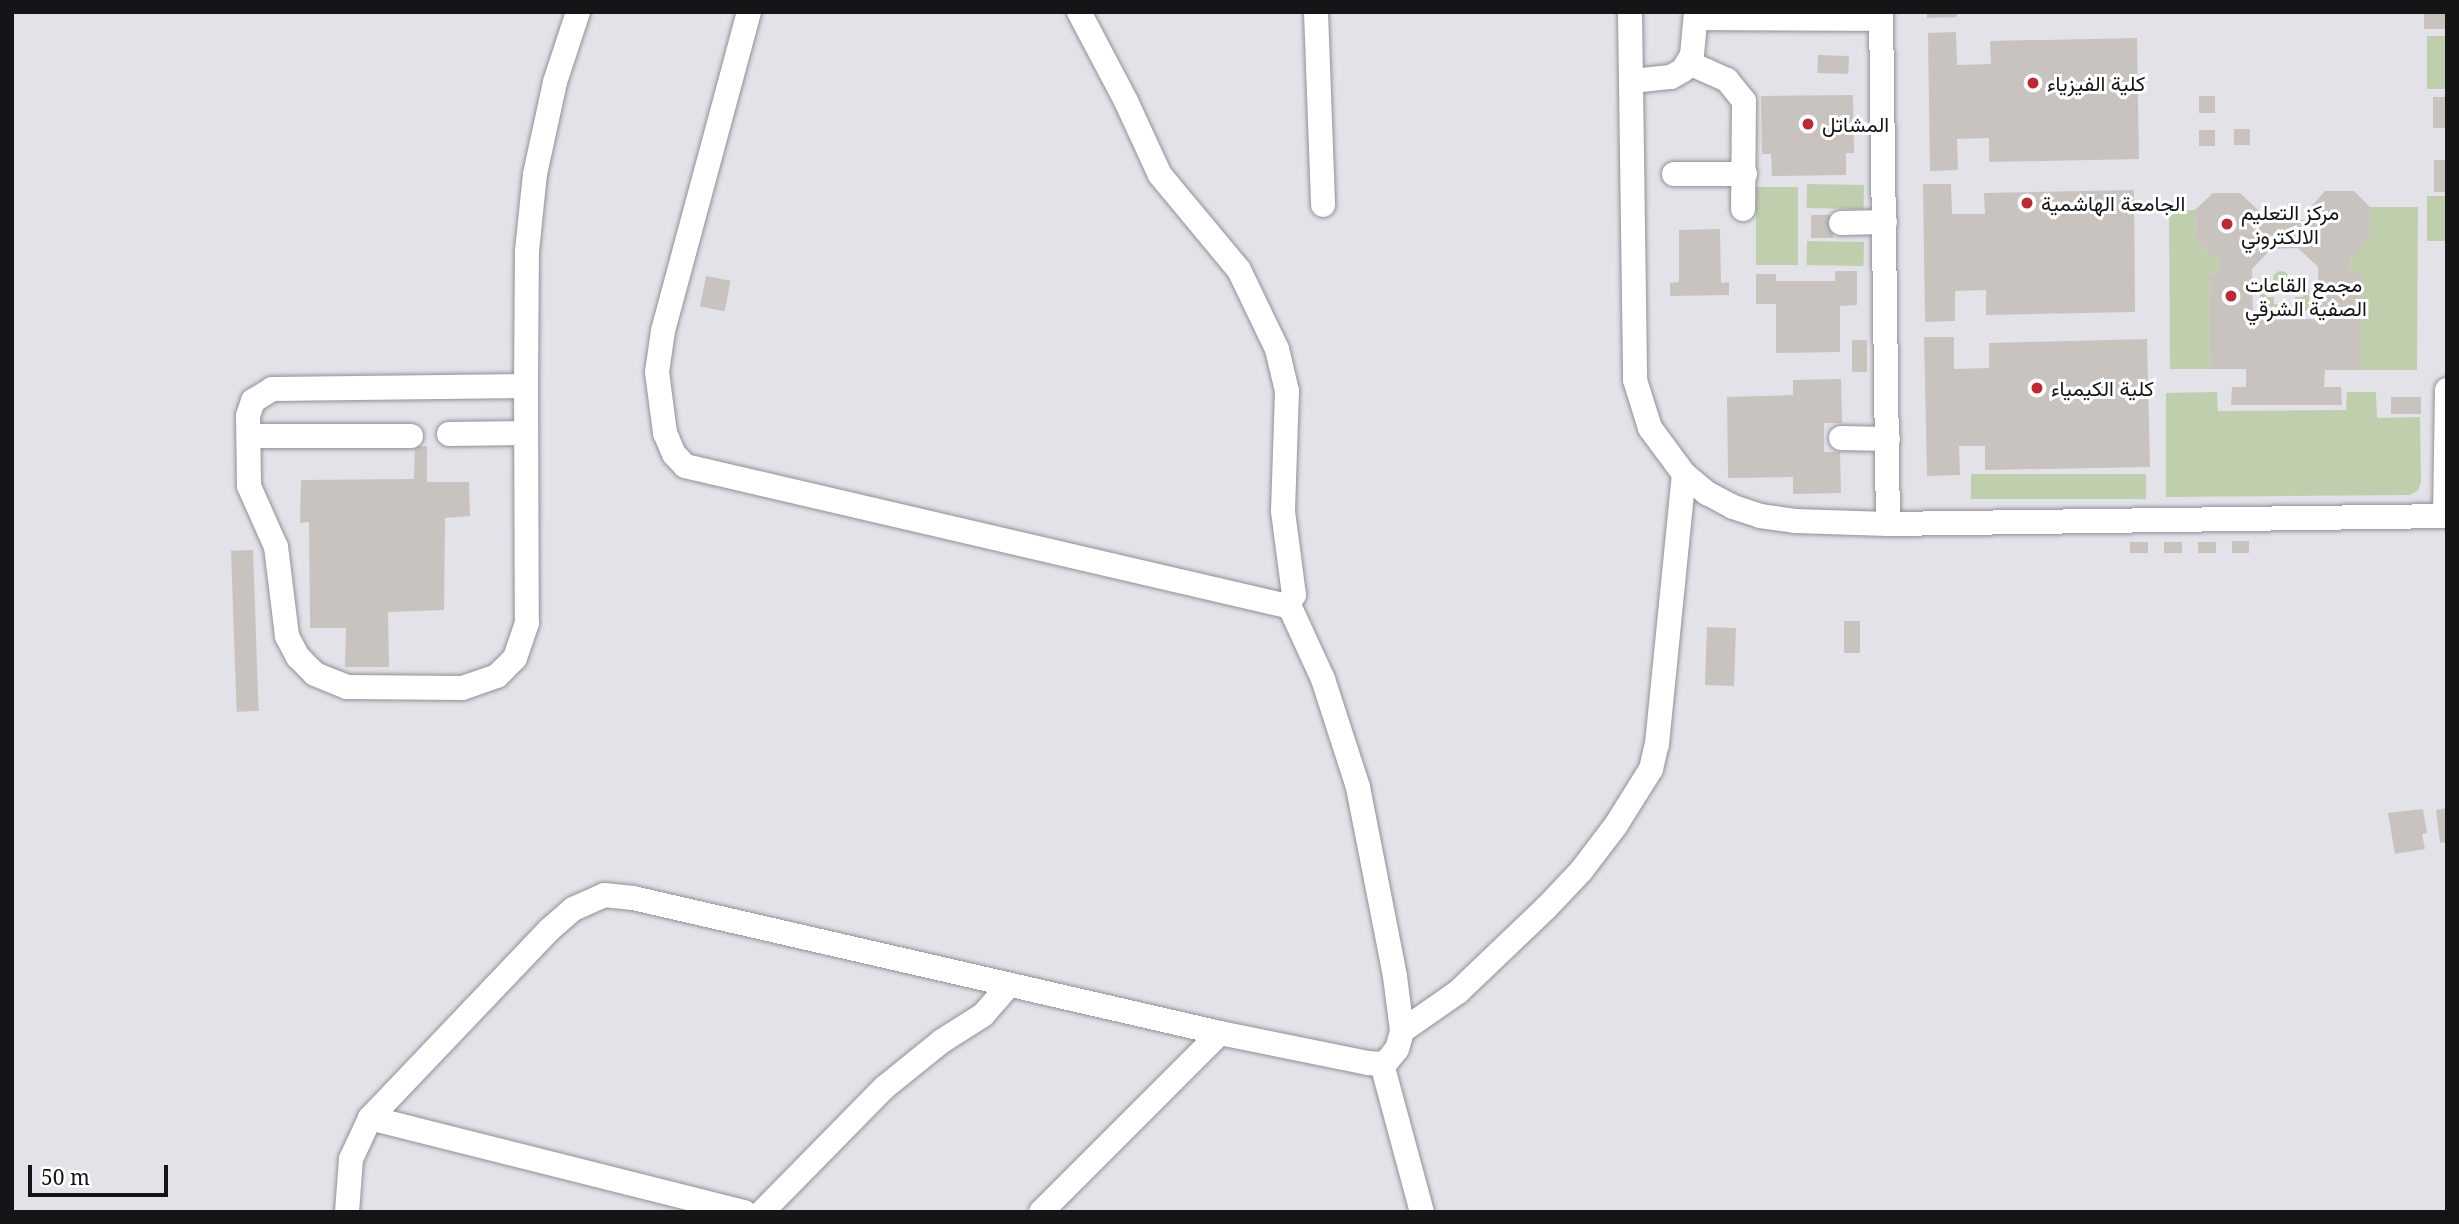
<!DOCTYPE html>
<meta charset="utf-8">
<style>
body{margin:0}
#map{position:relative;width:2459px;height:1224px;overflow:hidden;background:#e3e2e9;font-family:"Noto Serif",Vazirmatn,serif}
div>[style]{position:absolute}
.green>*{inset:0;background:#bfcfae;transform-origin:0 0}
.round{border-radius:50%}
.building>*{inset:0;background:#c8c3bf;transform-origin:0 0}
.roads{filter:drop-shadow(0 0 2px #919096) drop-shadow(0 0 2px #919096)}
.minor>*{height:24px;margin:-12px;padding:0 12px;transform-origin:12px;border-radius:12px;background:#fff}
.dots>*{width:19px;height:19px;translate:-50% -50%;box-sizing:border-box;border:4px solid #fff;border-radius:50%}
span{translate:-50% -50%;white-space:nowrap;text-align:center;line-height:1.15;-webkit-text-stroke:6px #fff;paint-order:stroke}
.poi-label{font-size:21px;color:#151517}
.left{translate:0 -50%;text-align:left}
.frame{position:absolute;inset:0;border:14px solid #151517;pointer-events:none}
.scale{position:absolute;left:28px;top:1165px;width:140px;height:32px;box-sizing:border-box;border:4px solid #151517;border-top:0;padding-left:9px;font-size:21px;line-height:24px;white-space:nowrap;color:#151517;-webkit-text-stroke:5px #fff;paint-order:stroke}
</style>
<div id="map">
<div class="green">
<div style="left:2427px;top:36px;width:20px;height:53px"></div>
<div style="left:1807px;top:184px;width:57px;height:24px;rotate:1deg"></div>
<div style="left:1756px;top:187px;width:42px;height:78px"></div>
<div style="left:2427px;top:196px;width:20px;height:45px"></div>
<div style="clip-path:polygon(2370px 207px,2418px 207px,2417px 370px,2361px 370px,2361px 272px,2351px 272px,2350px 256px,2355px 256px)"></div>
<div style="clip-path:polygon(2195px 210px,2196px 240px,2214px 257px,2220px 257px,2220px 273px,2209px 274px,2210px 369px,2170px 369px,2169px 211px)"></div>
<div style="left:1807px;top:241px;width:57px;height:24px;rotate:1deg"></div>
<div class="round" style="left:2273px;top:271px;width:16px;height:16px"></div>
<div style="clip-path:polygon(2260px 289px,2266px 289px,2267px 297px,2274px 297px,2274px 304px,2281px 305px,2281px 310px,2260px 310px)"></div>
<div style="clip-path:polygon(2309px 289px,2309px 311px,2288px 311px,2288px 305px,2295px 305px,2295px 297px,2303px 297px,2303px 290px)"></div>
<div style="clip-path:polygon(2217px 392px,2218px 411px,2346px 410px,2347px 392px,2376px 392px,2377px 418px,2420px 417px,2421px 482px,2418px 490px,2410px 495px,2166px 497px,2166px 393px)"></div>
<div style="left:1971px;top:474px;width:175px;height:25px"></div>
</div>
<div class="building">
<div style="clip-path:polygon(1927px 12px,1957px 12px,1957px 17px,1927px 18px)"></div>
<div style="left:2424px;top:12px;width:23px;height:17px"></div>
<div style="clip-path:polygon(1956px 32px,1957px 65px,1991px 64px,1990px 41px,2137px 38px,2139px 159px,1989px 162px,1989px 138px,1957px 139px,1958px 170px,1930px 171px,1928px 33px)"></div>
<div style="left:1818px;top:55px;width:31px;height:18px;rotate:2deg"></div>
<div style="clip-path:polygon(1853px 95px,1854px 153px,1846px 153px,1846px 175px,1772px 176px,1771px 154px,1762px 154px,1761px 96px)"></div>
<div style="left:2199px;top:96px;width:16px;height:17px"></div>
<div style="left:2433px;top:97px;width:14px;height:31px"></div>
<div style="left:2234px;top:129px;width:16px;height:16px"></div>
<div style="left:2199px;top:130px;width:16px;height:16px"></div>
<div style="left:2434px;top:160px;width:13px;height:32px"></div>
<div style="clip-path:polygon(1923px 184px,1951px 184px,1952px 214px,1985px 214px,1984px 193px,2134px 190px,2135px 312px,1986px 315px,1986px 290px,1955px 291px,1955px 321px,1925px 322px)"></div>
<div style="clip-path:polygon(evenodd,2325px 191px,2354px 191px,2370px 207px,2370px 236px,2355px 256px,2350px 256px,2351px 272px,2361px 272px,2361px 370px,2325px 370px,2324px 387px,2341px 387px,2342px 405px,2231px 405px,2232px 387px,2246px 387px,2246px 369px,2210px 369px,2209px 274px,2220px 273px,2220px 257px,2214px 257px,2196px 240px,2195px 210px,2213px 193px,2240px 193px,2259px 211px,2259px 221px,2307px 220px,2310px 208px,2325px 191px,2298px 248px,2318px 267px,2318px 319px,2253px 320px,2252px 269px,2271px 249px,2298px 248px)"></div>
<div style="left:1811px;top:215px;width:22px;height:23px"></div>
<div style="clip-path:polygon(1720px 229px,1721px 283px,1729px 282px,1729px 295px,1670px 296px,1670px 283px,1679px 282px,1679px 230px)"></div>
<div style="clip-path:polygon(1835px 271px,1857px 271px,1857px 305px,1840px 306px,1840px 352px,1776px 353px,1776px 304px,1756px 304px,1756px 274px,1776px 274px,1776px 281px,1835px 281px)"></div>
<div style="left:706px;top:276px;width:25px;height:31px;rotate:11deg"></div>
<div style="clip-path:polygon(1924px 337px,1954px 337px,1954px 369px,1989px 368px,1989px 343px,2147px 339px,2150px 467px,1985px 470px,1985px 446px,1959px 446px,1960px 475px,1927px 476px)"></div>
<div style="left:1852px;top:340px;width:15px;height:32px"></div>
<div style="clip-path:polygon(1841px 379px,1842px 423px,1824px 423px,1824px 452px,1840px 452px,1841px 493px,1793px 494px,1793px 477px,1728px 478px,1727px 397px,1793px 395px,1793px 380px)"></div>
<div style="left:2391px;top:397px;width:30px;height:17px"></div>
<div style="clip-path:polygon(415px 446px,427px 446px,427px 482px,469px 482px,470px 516px,445px 518px,444px 610px,388px 612px,389px 667px,345px 667px,346px 628px,310px 628px,309px 522px,300px 523px,301px 480px,414px 479px)"></div>
<div style="left:2249px;top:541px;width:12px;height:17px;rotate:90deg"></div>
<div style="left:2130px;top:542px;width:18px;height:11px"></div>
<div style="left:2164px;top:542px;width:18px;height:11px"></div>
<div style="left:2198px;top:542px;width:18px;height:11px"></div>
<div style="left:253px;top:550px;width:161px;height:22px;rotate:88deg"></div>
<div style="left:1860px;top:621px;width:32px;height:16px;rotate:90deg"></div>
<div style="left:1707px;top:627px;width:29px;height:58px;rotate:2deg"></div>
<div style="clip-path:polygon(2447px 808px,2447px 842px,2440px 843px,2436px 810px)"></div>
<div style="clip-path:polygon(2423px 809px,2427px 833px,2422px 834px,2425px 849px,2395px 854px,2388px 813px)"></div>
</div>
<div class="roads">
<div class="minor">
<div style="left:749px;top:12px;width:330px;rotate:105.1deg"></div>
<div style="left:663px;top:331px;width:41px;rotate:98.3deg"></div>
<div style="left:657px;top:372px;width:62px;rotate:82.5deg"></div>
<div style="left:665px;top:433px;width:23px;rotate:67deg"></div>
<div style="left:674px;top:454px;width:16px;rotate:47deg"></div>
<div style="left:685px;top:466px;width:618px;rotate:13.09deg"></div>
<div style="left:1287px;top:606px;width:13px;rotate:-58deg"></div>
<div style="left:1294px;top:595px;width:85px;rotate:-97.5deg"></div>
<div style="left:1283px;top:511px;width:120px;rotate:-88.1deg"></div>
<div style="left:1287px;top:391px;width:43px;rotate:-103.4deg"></div>
<div style="left:1277px;top:349px;width:88px;rotate:-115.7deg"></div>
<div style="left:1239px;top:270px;width:124px;rotate:-129.7deg"></div>
<div style="left:1160px;top:175px;width:81px;rotate:-114.7deg"></div>
<div style="left:1126px;top:101px;width:101px;rotate:-117.8deg"></div>
<div style="left:1316px;top:12px;width:193px;rotate:87.9deg"></div>
<div style="left:1630px;top:12px;width:368px;rotate:89.2deg"></div>
<div style="left:1635px;top:380px;width:50px;rotate:72.6deg"></div>
<div style="left:1650px;top:428px;width:57px;rotate:53.5deg"></div>
<div style="left:1684px;top:474px;width:30px;rotate:40deg"></div>
<div style="left:1707px;top:493px;width:30px;rotate:28deg"></div>
<div style="left:1733px;top:507px;width:28px;rotate:18deg"></div>
<div style="left:1760px;top:516px;width:35px;rotate:8deg"></div>
<div style="left:1795px;top:521px;width:93px;rotate:1.8deg"></div>
<div style="left:1888px;top:524px;width:559px;rotate:-0.82deg"></div>
<div style="left:1881px;top:12px;width:512px;rotate:89.22deg"></div>
<div style="left:1696px;top:18px;width:185px;rotate:0.3deg"></div>
<div style="left:1689px;top:63px;width:42px;rotate:24.1deg"></div>
<div style="left:1727px;top:80px;width:27px;rotate:51deg"></div>
<div style="left:1744px;top:101px;width:108px;rotate:90.5deg"></div>
<div style="left:1632px;top:81px;width:39px;rotate:-6deg"></div>
<div style="left:1671px;top:77px;width:14px;rotate:-30deg"></div>
<div style="left:1683px;top:70px;width:17px;rotate:-59deg"></div>
<div style="left:1692px;top:55px;width:43px;rotate:-84.7deg"></div>
<div style="left:1674px;top:174px;width:71px"></div>
<div style="left:1841px;top:223px;width:44px;rotate:-1.3deg"></div>
<div style="left:526px;top:386px;width:237px;rotate:89.8deg"></div>
<div style="left:527px;top:623px;width:37px;rotate:109deg"></div>
<div style="left:515px;top:658px;width:25px;rotate:135deg"></div>
<div style="left:497px;top:676px;width:37px;rotate:161deg"></div>
<div style="left:462px;top:688px;width:115px;rotate:-179.5deg"></div>
<div style="left:347px;top:687px;width:35px;rotate:-158deg"></div>
<div style="left:315px;top:674px;width:24px;rotate:-135deg"></div>
<div style="left:298px;top:657px;width:24px;rotate:-118deg"></div>
<div style="left:287px;top:636px;width:90px;rotate:-97deg"></div>
<div style="left:276px;top:547px;width:67px;rotate:-113.9deg"></div>
<div style="left:249px;top:486px;width:70px;rotate:-90.8deg"></div>
<div style="left:248px;top:416px;width:16px;rotate:-72deg"></div>
<div style="left:253px;top:401px;width:22px;rotate:-32deg"></div>
<div style="left:272px;top:389px;width:254px;rotate:-0.7deg"></div>
<div style="left:526px;top:386px;width:135px;rotate:-89.6deg"></div>
<div style="left:527px;top:251px;width:77px;rotate:-84.1deg"></div>
<div style="left:535px;top:174px;width:94px;rotate:-77.7deg"></div>
<div style="left:555px;top:82px;width:74px;rotate:-71.8deg"></div>
<div style="left:449px;top:434px;width:77px;rotate:-0.7deg"></div>
<div style="left:249px;top:436px;width:162px"></div>
<div style="left:1841px;top:438px;width:47px;rotate:1.2deg"></div>
<div style="left:2445px;top:516px;width:126px;rotate:-89.1deg"></div>
<div style="left:1402px;top:1031px;width:68px;rotate:-34.9deg"></div>
<div style="left:1458px;top:992px;width:122px;rotate:-43.7deg"></div>
<div style="left:1546px;top:908px;width:51px;rotate:-46.6deg"></div>
<div style="left:1581px;top:871px;width:58px;rotate:-52.7deg"></div>
<div style="left:1616px;top:825px;width:66px;rotate:-58deg"></div>
<div style="left:1651px;top:769px;width:26px;rotate:-77deg"></div>
<div style="left:1657px;top:744px;width:271px;rotate:-84.3deg"></div>
<div style="left:1382px;top:1064px;width:153px;rotate:74.9deg"></div>
<div style="left:370px;top:1118px;width:386px;rotate:14.1deg"></div>
<div style="left:347px;top:1212px;width:53px;rotate:-85.7deg"></div>
<div style="left:351px;top:1159px;width:45px;rotate:-65.1deg"></div>
<div style="left:370px;top:1118px;width:260px;rotate:-46.4deg"></div>
<div style="left:549px;top:930px;width:32px;rotate:-41deg"></div>
<div style="left:573px;top:909px;width:34px;rotate:-24deg"></div>
<div style="left:604px;top:895px;width:29px;rotate:6deg"></div>
<div style="left:633px;top:898px;width:602px;rotate:12.95deg"></div>
<div style="left:1220px;top:1033px;width:151px;rotate:11.5deg"></div>
<div style="left:1368px;top:1063px;width:14px;rotate:4deg"></div>
<div style="left:1382px;top:1064px;width:7px;rotate:-34deg"></div>
<div style="left:1388px;top:1060px;width:14px;rotate:-51deg"></div>
<div style="left:1397px;top:1049px;width:19px;rotate:-74deg"></div>
<div style="left:1402px;top:1031px;width:55px;rotate:-97.3deg"></div>
<div style="left:1395px;top:976px;width:193px;rotate:-101.1deg"></div>
<div style="left:1358px;top:787px;width:114px;rotate:-108deg"></div>
<div style="left:1323px;top:679px;width:81px;rotate:-114.7deg"></div>
<div style="left:762px;top:1212px;width:175px;rotate:-45.5deg"></div>
<div style="left:885px;top:1087px;width:73px;rotate:-38.9deg"></div>
<div style="left:942px;top:1041px;width:49px;rotate:-32.4deg"></div>
<div style="left:983px;top:1015px;width:40px;rotate:-49deg"></div>
<div style="left:1041px;top:1212px;width:253px;rotate:-45deg"></div>
</div>
</div>
<div class="dots">
<div style="left:2033px;top:83px;background:#bb2a35"></div>
<div style="left:1808px;top:124px;background:#bb2a35"></div>
<div style="left:2027px;top:203px;background:#bb2a35"></div>
<div style="left:2227px;top:224px;background:#bb2a35"></div>
<div style="left:2231px;top:296px;background:#bb2a35"></div>
<div style="left:2037px;top:388px;background:#bb2a35"></div>
</div>
<div class="poi-label">
<span class="left" style="left:2047px;top:83px">كلية الفيزياء</span>
<span class="left" style="left:1822px;top:124px">المشاتل</span>
<span class="left" style="left:2041px;top:203px">الجامعة الهاشمية</span>
<span class="left" style="left:2241px;top:224px">مركز التعليم<br>الالكتروني</span>
<span class="left" style="left:2245px;top:296px">مجمع القاعات<br>الصفية الشرقي</span>
<span class="left" style="left:2051px;top:388px">كلية الكيمياء</span>
</div>
<div class="frame"></div>
<div class="scale">50 m</div>
</div>
